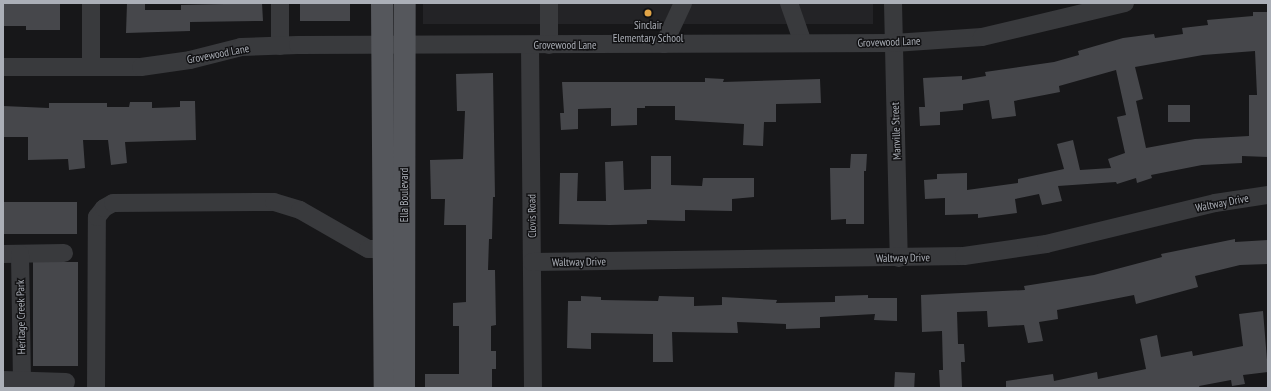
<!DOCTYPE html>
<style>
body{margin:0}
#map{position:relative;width:1271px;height:391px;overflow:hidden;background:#171719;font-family:"PT Sans Narrow",sans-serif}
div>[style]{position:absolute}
.built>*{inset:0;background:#232326;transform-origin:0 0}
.building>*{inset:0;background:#46474b;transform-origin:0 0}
.minor>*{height:18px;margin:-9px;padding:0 9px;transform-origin:9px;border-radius:9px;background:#393a3d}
.major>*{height:22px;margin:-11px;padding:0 11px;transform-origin:11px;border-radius:11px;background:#55575c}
.dots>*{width:11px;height:11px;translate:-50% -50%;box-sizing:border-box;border:2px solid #121214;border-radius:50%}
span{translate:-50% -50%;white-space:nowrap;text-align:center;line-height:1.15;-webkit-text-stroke:3px #121214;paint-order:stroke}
.poi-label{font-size:11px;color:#abafb7}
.street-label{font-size:11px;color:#abafb7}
.frame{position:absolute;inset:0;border:4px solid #abafb7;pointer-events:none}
</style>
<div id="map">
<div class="built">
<div style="left:423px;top:3px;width:450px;height:21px"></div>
</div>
<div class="building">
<div style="clip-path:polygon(3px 3px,60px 3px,60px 30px,26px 30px,26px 26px,3px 26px)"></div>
<div style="clip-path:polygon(127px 3px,145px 3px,145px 10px,181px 10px,181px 5px,262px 3px,263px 21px,190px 22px,190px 31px,126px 33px)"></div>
<div style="left:300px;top:3px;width:50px;height:18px"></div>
<div style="clip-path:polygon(evenodd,1253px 12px,1268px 12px,1268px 157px,1242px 156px,1242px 163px,1202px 165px,1151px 175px,1152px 178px,1137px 183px,1136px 178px,1117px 184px,1116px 182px,1058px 186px,1062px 201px,1042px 205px,1039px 194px,1015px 199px,1017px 213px,978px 218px,978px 214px,945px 215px,945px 198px,925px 199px,924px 180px,937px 179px,937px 174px,967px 173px,967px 190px,1018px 183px,1018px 179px,1064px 169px,1057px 144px,1073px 140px,1080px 170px,1111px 168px,1108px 159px,1125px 153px,1117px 117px,1126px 115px,1116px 70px,1059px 86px,1060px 92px,1014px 101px,1016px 116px,992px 119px,989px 100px,963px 104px,963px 110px,940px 112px,940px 125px,920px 126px,919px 107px,925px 107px,923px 78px,962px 76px,962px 80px,986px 76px,985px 72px,1054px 62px,1079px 55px,1078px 51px,1123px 38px,1154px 34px,1155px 38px,1183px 34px,1182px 28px,1208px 25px,1207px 20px,1253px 16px,1253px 12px,1255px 51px,1257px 95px,1249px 95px,1249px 136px,1195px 139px,1146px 148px,1136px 101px,1143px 99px,1135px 67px,1203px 55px,1255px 51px)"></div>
<div style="clip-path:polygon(493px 73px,495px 197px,493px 197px,492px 239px,489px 239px,488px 270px,495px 270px,496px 325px,491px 326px,491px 351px,496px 351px,496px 369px,492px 369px,492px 388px,425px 388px,425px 374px,459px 374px,459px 326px,453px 326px,453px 303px,466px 302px,466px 225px,444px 225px,445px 199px,431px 199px,430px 160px,463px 159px,465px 111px,457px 111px,456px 74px)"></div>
<div style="clip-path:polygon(705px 78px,724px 79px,723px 82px,820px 79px,821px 103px,776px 104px,776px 122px,764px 122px,763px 146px,743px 145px,744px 124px,675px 120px,675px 106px,645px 106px,645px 108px,637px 108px,637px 125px,611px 126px,611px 108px,578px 109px,578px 129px,561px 130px,560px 113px,564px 113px,562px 82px,705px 82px)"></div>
<div style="clip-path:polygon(180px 101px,195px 101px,196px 140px,125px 142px,127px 163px,111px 165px,108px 140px,83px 140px,85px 168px,69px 170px,68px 159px,28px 160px,28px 137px,3px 137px,3px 106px,49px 108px,49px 103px,107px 103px,107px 107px,129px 107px,130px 102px,152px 102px,152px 108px,180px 107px)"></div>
<div style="left:1190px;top:105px;width:17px;height:22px;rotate:90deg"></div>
<div style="clip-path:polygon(851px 154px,867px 154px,866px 171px,864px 171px,864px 224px,846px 224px,846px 219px,831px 220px,830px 168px,850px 168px)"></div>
<div style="clip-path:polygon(651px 156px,671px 156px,671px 185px,702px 186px,703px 178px,754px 178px,754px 197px,732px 199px,732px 211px,685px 210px,685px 221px,647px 220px,647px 224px,610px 225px,559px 224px,560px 173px,578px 173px,577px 201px,606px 201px,605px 162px,623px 161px,624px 190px,651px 189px)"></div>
<div style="left:77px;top:202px;width:32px;height:74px;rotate:90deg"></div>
<div style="clip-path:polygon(1235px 239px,1235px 242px,1268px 240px,1268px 264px,1240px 265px,1195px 276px,1198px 287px,1136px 304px,1134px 295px,1057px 310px,1058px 319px,1039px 322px,1043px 341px,1028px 343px,1024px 325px,988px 327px,987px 311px,957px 312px,958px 344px,964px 344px,965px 362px,961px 362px,962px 387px,940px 387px,939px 370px,943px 370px,942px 331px,922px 332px,921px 295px,1025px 290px,1024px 286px,1094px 275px,1162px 257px,1161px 254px)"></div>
<div style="left:78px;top:262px;width:104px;height:45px;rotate:90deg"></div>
<div style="clip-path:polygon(868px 295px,868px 298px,897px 298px,897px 321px,874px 320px,875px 314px,820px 317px,820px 328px,786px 329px,786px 324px,737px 322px,738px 333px,672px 332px,673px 362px,653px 362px,653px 334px,591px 333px,591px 349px,567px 348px,568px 301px,581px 301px,581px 296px,601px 297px,601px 300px,658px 301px,659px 296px,694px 297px,694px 306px,722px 305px,722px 297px,777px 300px,776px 303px,835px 302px,835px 296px)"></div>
<div style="clip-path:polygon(1263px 311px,1268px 372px,1243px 375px,1245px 384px,1232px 386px,1231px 380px,1199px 386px,1200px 388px,1006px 388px,1006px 381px,1053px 374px,1054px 381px,1097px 372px,1098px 379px,1146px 369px,1140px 339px,1157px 335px,1161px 357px,1192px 351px,1193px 356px,1243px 346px,1239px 314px)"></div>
<div style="left:895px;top:372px;width:20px;height:16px;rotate:3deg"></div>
</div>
<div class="minor">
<div style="left:91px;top:3px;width:64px;rotate:90deg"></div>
<div style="left:280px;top:3px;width:43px;rotate:90deg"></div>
<div style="left:549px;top:3px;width:42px;rotate:90deg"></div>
<div style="left:789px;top:3px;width:42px;rotate:70.7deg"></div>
<div style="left:893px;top:3px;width:255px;rotate:88.7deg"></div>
<div style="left:664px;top:44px;width:45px;rotate:-65.1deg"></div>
<div style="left:530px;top:45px;width:343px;rotate:89.5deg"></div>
<div style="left:3px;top:67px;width:138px"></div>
<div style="left:141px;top:67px;width:49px;rotate:-8.1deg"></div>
<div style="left:190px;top:60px;width:53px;rotate:-14.3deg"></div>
<div style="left:241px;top:47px;width:57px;rotate:-2deg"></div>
<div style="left:298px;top:45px;width:596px;rotate:-0.19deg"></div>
<div style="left:894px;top:43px;width:88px;rotate:-3.9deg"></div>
<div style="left:982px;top:37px;width:147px;rotate:-13.4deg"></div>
<div style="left:3px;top:254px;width:61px;rotate:-0.9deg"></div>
<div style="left:20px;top:254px;width:126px;rotate:89.1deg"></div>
<div style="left:532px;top:262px;width:432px;rotate:-0.8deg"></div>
<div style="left:964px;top:256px;width:83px;rotate:-8.3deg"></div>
<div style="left:1046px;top:244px;width:174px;rotate:-13.6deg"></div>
<div style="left:1215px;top:203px;width:54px;rotate:-8.6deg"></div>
<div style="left:3px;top:380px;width:63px;rotate:1.8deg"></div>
<div style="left:96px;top:388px;width:171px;rotate:-89.7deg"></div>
<div style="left:97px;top:217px;width:11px;rotate:-52deg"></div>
<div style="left:104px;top:208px;width:10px;rotate:-29deg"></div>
<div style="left:113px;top:203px;width:161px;rotate:-0.4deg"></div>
<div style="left:274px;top:202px;width:27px;rotate:17deg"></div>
<div style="left:300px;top:210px;width:78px;rotate:29.8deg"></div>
<div style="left:368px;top:249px;width:16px"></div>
</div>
<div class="major">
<div style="left:382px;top:3px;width:385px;rotate:89.6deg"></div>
<div style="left:404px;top:388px;width:385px;rotate:-89.9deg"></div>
</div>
<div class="dots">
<div style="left:648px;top:13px;background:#e1a447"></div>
</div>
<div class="poi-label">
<span style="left:648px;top:32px">Sinclair<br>Elementary School</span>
</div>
<div class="street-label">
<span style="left:889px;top:42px;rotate:-2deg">Grovewood Lane</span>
<span style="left:565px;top:45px">Grovewood Lane</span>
<span style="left:218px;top:54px;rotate:-11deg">Grovewood Lane</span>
<span style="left:896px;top:131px;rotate:-92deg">Manville Street</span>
<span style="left:404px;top:195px;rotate:-90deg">Ella Boulevard</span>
<span style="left:1222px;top:203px;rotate:-11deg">Waltway Drive</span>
<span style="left:532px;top:216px;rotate:-91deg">Clovis Road</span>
<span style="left:903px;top:258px;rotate:-1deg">Waltway Drive</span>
<span style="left:579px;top:262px;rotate:-1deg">Waltway Drive</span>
<span style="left:21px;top:317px;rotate:-91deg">Heritage Creek Park</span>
</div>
<div class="frame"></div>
</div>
